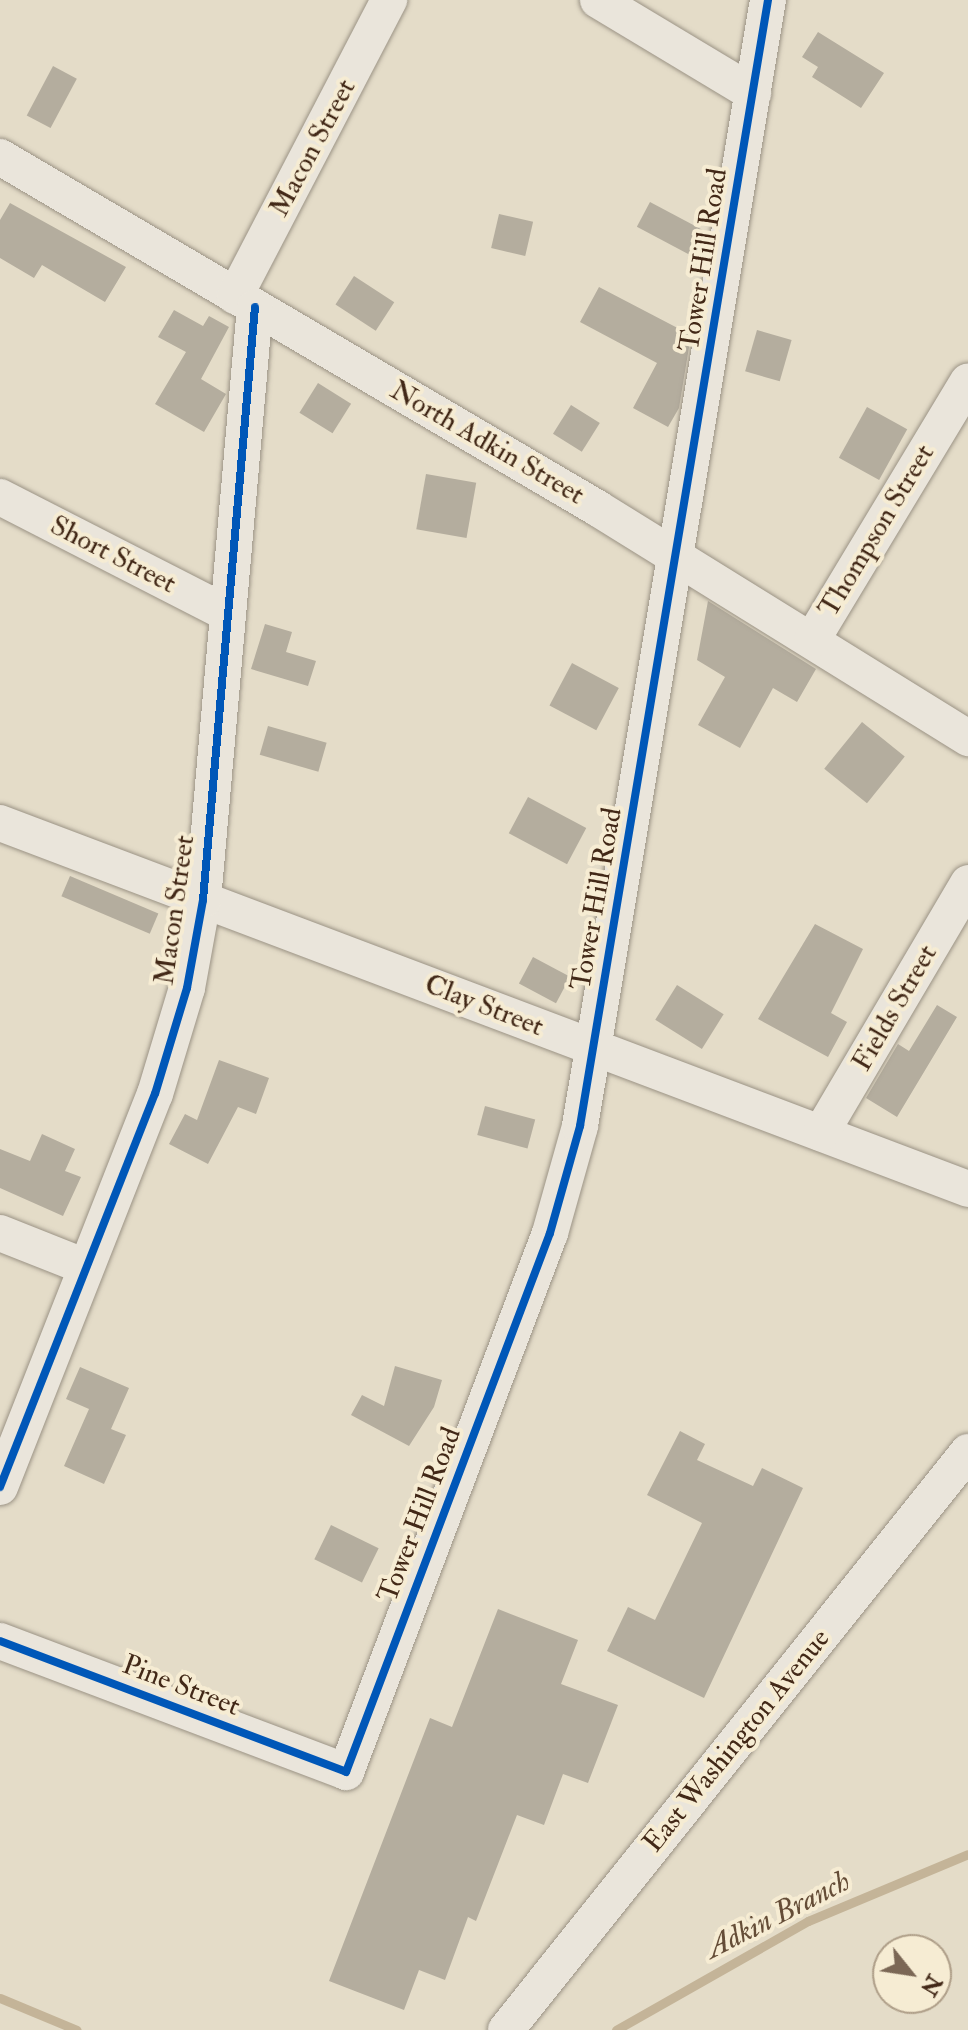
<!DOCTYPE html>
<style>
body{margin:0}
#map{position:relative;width:968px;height:2030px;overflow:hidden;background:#e4dcc8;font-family:"IM FELL Double Pica",serif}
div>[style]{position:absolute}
.stream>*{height:9px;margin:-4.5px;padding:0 4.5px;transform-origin:4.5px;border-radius:4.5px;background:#c4b498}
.building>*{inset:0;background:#b4ad9e;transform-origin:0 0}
.roads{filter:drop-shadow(0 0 2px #9b9385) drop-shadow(0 0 2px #9b9385)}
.minor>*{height:36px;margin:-18px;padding:0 18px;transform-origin:18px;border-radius:18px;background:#eae5db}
.cycleway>*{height:8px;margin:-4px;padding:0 4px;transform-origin:4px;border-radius:4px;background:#0057b8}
span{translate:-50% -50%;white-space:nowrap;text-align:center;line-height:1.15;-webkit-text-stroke:8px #f6ecd3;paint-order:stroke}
.street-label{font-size:28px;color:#422817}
.water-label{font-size:30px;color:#654d37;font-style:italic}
.north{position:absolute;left:872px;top:1934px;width:80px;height:80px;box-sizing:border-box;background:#f6ecd3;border:2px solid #ae9e88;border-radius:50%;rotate:120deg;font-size:22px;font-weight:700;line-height:32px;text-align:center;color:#422817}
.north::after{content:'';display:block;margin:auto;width:28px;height:36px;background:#7b6755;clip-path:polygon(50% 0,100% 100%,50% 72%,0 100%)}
</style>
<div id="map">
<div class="stream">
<div style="left:0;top:1998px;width:83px;rotate:22.6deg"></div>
<div style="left:616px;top:2030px;width:221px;rotate:-29.6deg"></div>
<div style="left:808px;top:1921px;width:173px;rotate:-22.7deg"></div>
</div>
<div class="building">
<div style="clip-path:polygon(818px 32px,884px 73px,861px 108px,812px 77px,818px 67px,802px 57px)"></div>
<div style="left:53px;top:66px;width:27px;height:56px;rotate:28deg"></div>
<div style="left:650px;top:202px;width:64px;height:28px;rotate:28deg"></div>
<div style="clip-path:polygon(10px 203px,126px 267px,105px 302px,42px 265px,34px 278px,0 258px,0 220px)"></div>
<div style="left:499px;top:214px;width:35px;height:35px;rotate:13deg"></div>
<div style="left:354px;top:276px;width:48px;height:34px;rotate:33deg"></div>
<div style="clip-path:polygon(599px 287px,691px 335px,679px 408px,668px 427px,633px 408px,657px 363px,580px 322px)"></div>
<div style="clip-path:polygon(174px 310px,203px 326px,209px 316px,229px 327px,201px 379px,226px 394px,204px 432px,155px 404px,186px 352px,158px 337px)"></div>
<div style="left:757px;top:330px;width:36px;height:43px;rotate:16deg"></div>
<div style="left:318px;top:383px;width:39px;height:35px;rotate:32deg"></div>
<div style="left:571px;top:405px;width:34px;height:34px;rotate:32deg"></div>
<div style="left:867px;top:407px;width:46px;height:58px;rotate:29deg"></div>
<div style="left:426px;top:474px;width:51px;height:56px;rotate:10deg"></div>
<div style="clip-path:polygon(708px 601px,816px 669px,797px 702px,773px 688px,740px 748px,698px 725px,725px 677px,697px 660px)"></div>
<div style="clip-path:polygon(265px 624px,292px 632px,286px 652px,316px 661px,308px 686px,251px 669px)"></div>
<div style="left:572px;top:663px;width:53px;height:48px;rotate:28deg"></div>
<div style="left:862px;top:722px;width:55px;height:60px;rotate:39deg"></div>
<div style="left:268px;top:726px;width:61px;height:30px;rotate:16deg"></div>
<div style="left:528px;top:797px;width:66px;height:41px;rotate:28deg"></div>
<div style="left:70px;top:876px;width:96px;height:22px;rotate:23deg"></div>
<div style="clip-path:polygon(815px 924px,863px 949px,831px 1013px,847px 1022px,828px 1057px,758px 1019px)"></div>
<div style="left:533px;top:957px;width:42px;height:30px;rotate:28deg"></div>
<div style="left:677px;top:985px;width:55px;height:41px;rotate:32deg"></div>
<div style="clip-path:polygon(937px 1005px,957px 1017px,897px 1117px,866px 1098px,898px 1044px,909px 1051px)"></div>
<div style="clip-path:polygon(219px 1060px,269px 1078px,256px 1114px,238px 1107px,208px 1164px,169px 1144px,185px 1114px,197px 1120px)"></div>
<div style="left:485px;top:1106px;width:52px;height:30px;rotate:15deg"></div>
<div style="clip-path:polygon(42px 1134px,75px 1149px,65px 1171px,81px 1177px,63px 1216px,0 1188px,0 1149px,30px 1161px)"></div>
<div style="clip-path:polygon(395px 1366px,442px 1380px,434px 1407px,409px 1446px,351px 1415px,362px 1395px,384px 1406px)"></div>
<div style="clip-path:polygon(80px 1367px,129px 1388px,111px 1429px,126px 1435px,104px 1484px,64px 1466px,89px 1409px,66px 1399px)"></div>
<div style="clip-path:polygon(680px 1431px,705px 1444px,697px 1460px,753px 1486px,762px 1468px,803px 1488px,704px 1698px,607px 1651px,628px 1607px,655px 1620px,702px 1523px,647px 1495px)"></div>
<div style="left:331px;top:1525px;width:53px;height:38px;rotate:26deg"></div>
<div style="clip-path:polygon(498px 1609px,578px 1640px,561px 1684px,618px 1705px,588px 1783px,563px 1774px,544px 1825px,517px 1815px,476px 1921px,468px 1917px,445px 1980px,419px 1970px,404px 2010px,329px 1981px,430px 1718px,452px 1727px)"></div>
</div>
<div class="roads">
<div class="minor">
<div style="left:598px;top:0;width:181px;rotate:31deg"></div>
<div style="left:0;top:157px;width:693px;rotate:30.45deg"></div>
<div style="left:597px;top:508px;width:437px;rotate:31.8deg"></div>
<div style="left:235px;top:296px;width:334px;rotate:-62.5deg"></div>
<div style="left:0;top:497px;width:255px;rotate:27.1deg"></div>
<div style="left:812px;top:640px;width:302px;rotate:-58.9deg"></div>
<div style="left:0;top:823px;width:1035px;rotate:20.71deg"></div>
<div style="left:821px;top:1133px;width:290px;rotate:-59.5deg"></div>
<div style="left:0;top:1233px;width:92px;rotate:21.6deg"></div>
<div style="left:0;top:1487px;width:422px;rotate:-68.5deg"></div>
<div style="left:155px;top:1094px;width:111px;rotate:-73.2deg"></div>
<div style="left:187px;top:988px;width:89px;rotate:-79.7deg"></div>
<div style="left:203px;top:900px;width:595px;rotate:-84.99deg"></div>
<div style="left:0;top:1641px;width:370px;rotate:20.7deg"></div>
<div style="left:346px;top:1772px;width:576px;rotate:-69.27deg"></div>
<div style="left:550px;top:1233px;width:111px;rotate:-74.3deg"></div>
<div style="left:580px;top:1126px;width:1142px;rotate:-80.52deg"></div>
<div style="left:506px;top:2030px;width:740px;rotate:-51.36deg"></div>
</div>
</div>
<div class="cycleway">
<div style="left:0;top:1487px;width:422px;rotate:-68.5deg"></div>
<div style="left:155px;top:1094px;width:111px;rotate:-73.2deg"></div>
<div style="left:187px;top:988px;width:89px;rotate:-79.7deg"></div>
<div style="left:203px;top:900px;width:595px;rotate:-84.99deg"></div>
<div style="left:0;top:1641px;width:370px;rotate:20.7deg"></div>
<div style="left:346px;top:1772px;width:576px;rotate:-69.27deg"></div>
<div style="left:550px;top:1233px;width:111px;rotate:-74.3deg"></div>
<div style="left:580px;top:1126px;width:1142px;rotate:-80.52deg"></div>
</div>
<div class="street-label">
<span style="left:313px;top:148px;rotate:-62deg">Macon Street</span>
<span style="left:704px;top:260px;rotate:-81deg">Tower Hill Road</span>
<span style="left:487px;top:443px;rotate:30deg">North Adkin Street</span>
<span style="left:877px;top:531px;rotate:-59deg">Thompson Street</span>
<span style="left:113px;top:555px;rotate:27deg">Short Street</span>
<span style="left:597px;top:899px;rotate:-80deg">Tower Hill Road</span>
<span style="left:175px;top:910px;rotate:-82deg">Macon Street</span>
<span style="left:484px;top:1006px;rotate:21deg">Clay Street</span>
<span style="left:895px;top:1008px;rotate:-60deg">Fields Street</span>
<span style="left:420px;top:1515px;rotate:-69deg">Tower Hill Road</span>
<span style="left:181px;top:1686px;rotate:21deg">Pine Street</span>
<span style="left:737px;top:1741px;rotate:-51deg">East Washington Avenue</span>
</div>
<div class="water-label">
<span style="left:778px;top:1915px;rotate:-27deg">Adkin Branch</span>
</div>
<div class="north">N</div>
</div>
